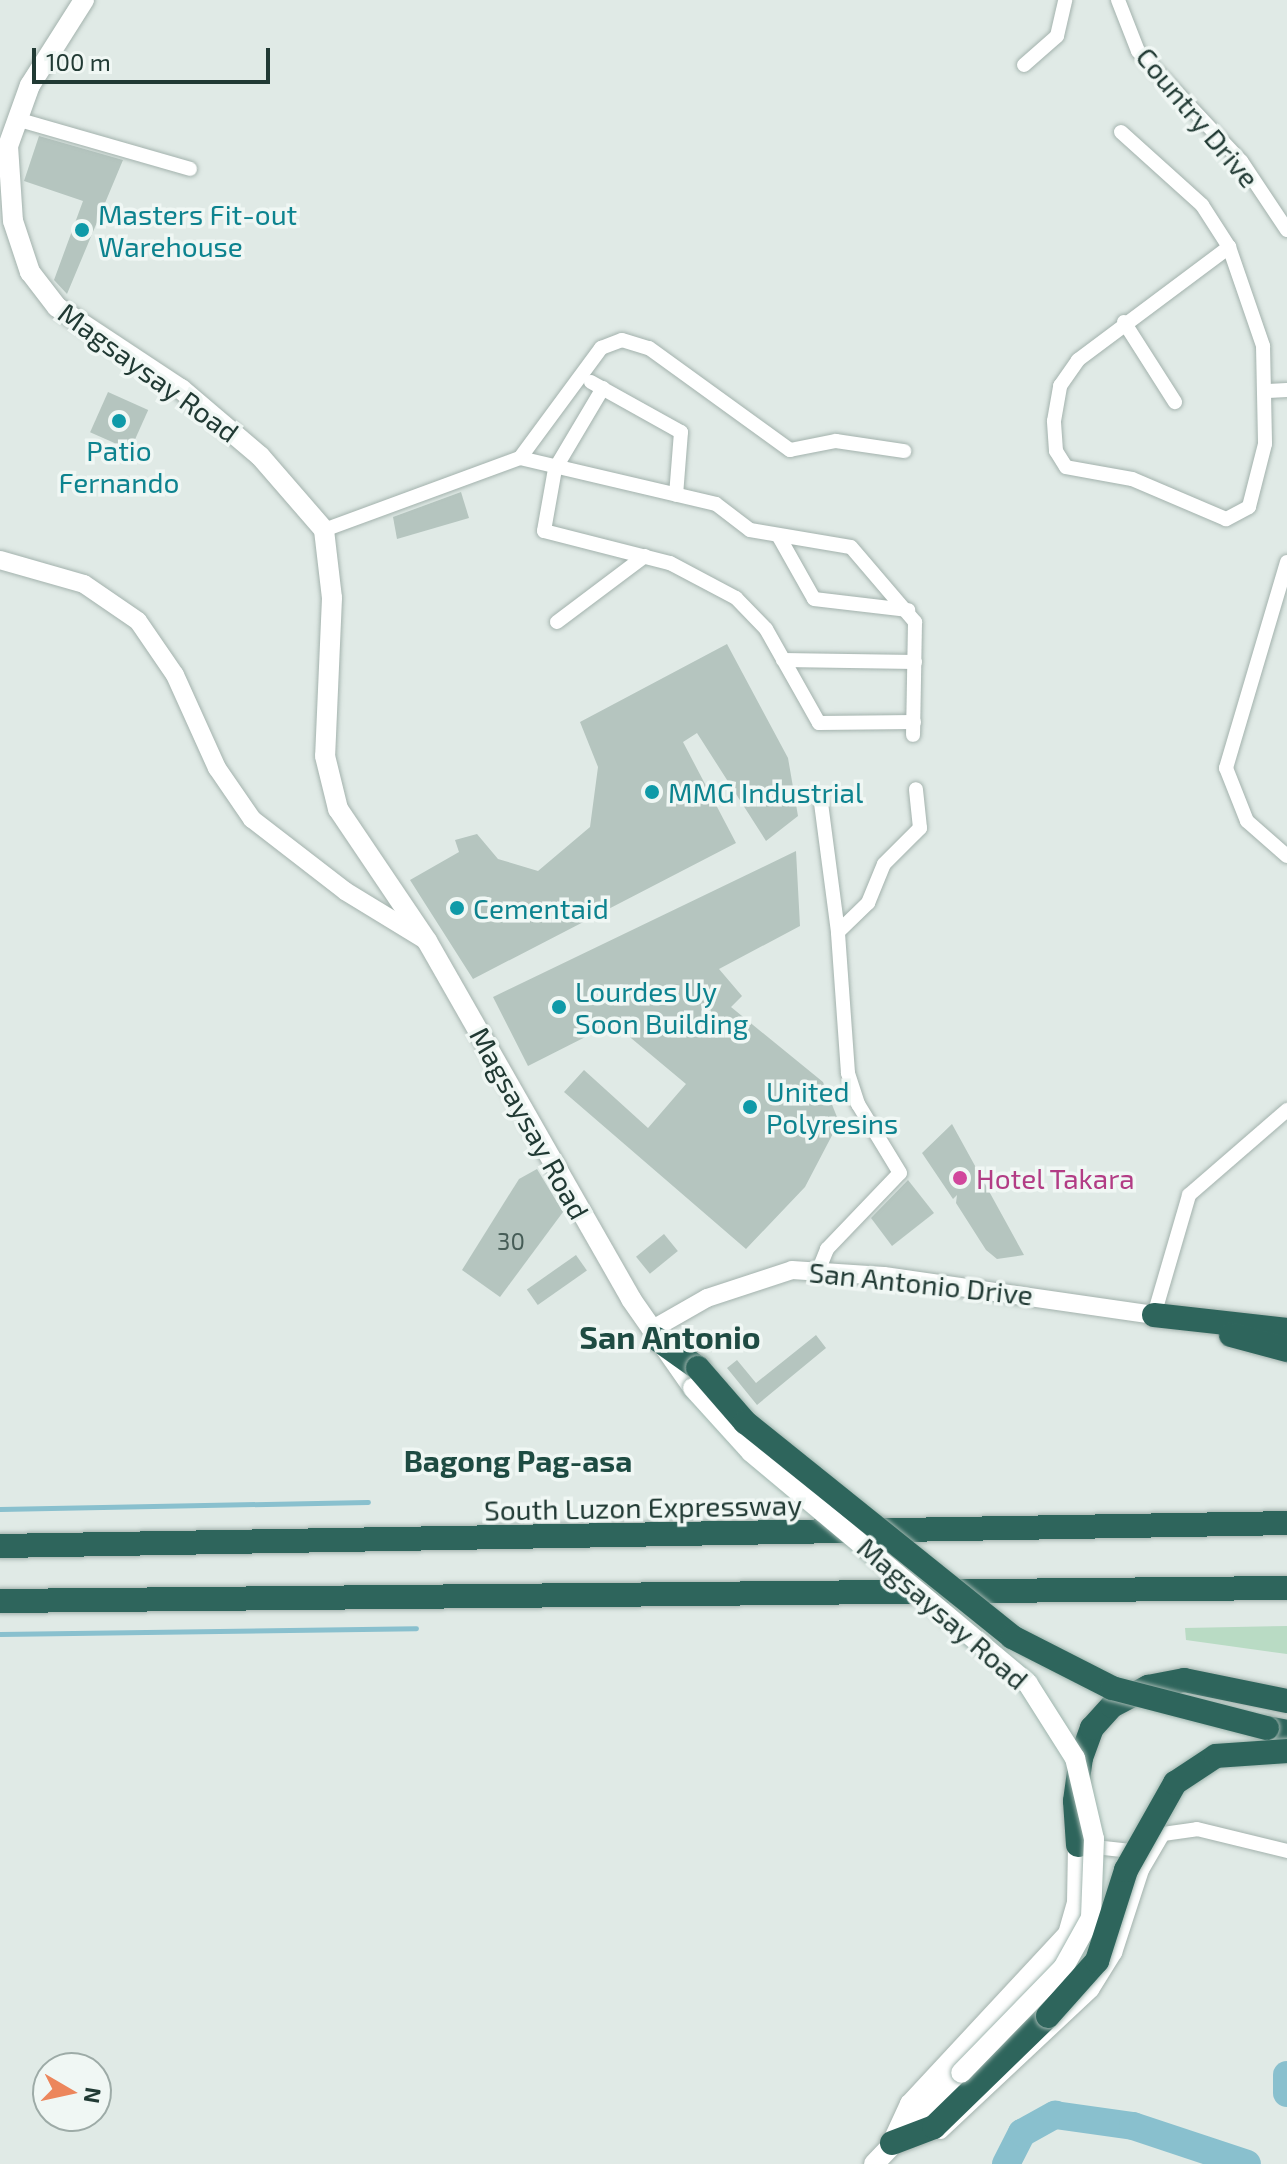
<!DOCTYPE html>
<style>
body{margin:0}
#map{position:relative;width:1287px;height:2164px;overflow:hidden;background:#e0eae6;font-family:"Exo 2",sans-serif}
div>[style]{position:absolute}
.green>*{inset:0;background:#b9dbc4}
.stream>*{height:5px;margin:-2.5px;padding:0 2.5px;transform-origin:2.5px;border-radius:2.5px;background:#89c0ce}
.river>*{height:28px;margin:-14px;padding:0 14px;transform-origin:14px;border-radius:14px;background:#89c0ce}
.building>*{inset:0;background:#b5c5bf;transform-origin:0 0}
.roads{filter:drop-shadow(0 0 2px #a3b2ad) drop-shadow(0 0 2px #a3b2ad)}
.minor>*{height:14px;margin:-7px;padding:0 7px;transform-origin:7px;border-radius:7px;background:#fff}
.tertiary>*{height:18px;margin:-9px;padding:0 9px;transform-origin:9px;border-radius:9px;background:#fff}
.secondary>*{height:20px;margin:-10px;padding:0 10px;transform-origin:10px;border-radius:10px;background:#fff}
.motorway>*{height:24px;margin:-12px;padding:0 12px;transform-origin:12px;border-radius:12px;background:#2e655c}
.bridges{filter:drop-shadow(0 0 2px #9fb5ae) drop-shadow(0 0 2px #9fb5ae)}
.secondary-bridge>*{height:20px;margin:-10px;padding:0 10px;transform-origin:10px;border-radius:10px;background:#fff}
.motorway-bridge>*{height:24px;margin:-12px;padding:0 12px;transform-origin:12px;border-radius:12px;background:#2e655c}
.dots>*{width:22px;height:22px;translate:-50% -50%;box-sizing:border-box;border:4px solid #f0f7f4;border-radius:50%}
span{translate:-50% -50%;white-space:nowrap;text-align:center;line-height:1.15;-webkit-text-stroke:7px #f0f7f4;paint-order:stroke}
.number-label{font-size:24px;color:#465d57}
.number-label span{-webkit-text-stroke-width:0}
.street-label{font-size:28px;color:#213a34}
.culture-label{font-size:28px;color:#0d838f}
.left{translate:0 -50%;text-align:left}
.hotel-label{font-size:28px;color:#b23c85}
.neighbourhood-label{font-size:30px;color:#1e4b42;font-weight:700}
.quarter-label{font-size:32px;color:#1e4b42;font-weight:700}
.north{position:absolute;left:32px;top:2052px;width:80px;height:80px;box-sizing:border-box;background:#f0f7f4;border:2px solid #9daba7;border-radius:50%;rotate:99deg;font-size:22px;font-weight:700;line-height:32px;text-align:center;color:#213a34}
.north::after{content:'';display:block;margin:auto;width:28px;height:36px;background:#ec865c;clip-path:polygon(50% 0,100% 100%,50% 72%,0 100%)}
.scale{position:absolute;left:32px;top:48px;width:238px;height:36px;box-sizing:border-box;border:4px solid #213a34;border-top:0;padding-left:10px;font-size:24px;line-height:28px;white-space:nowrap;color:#213a34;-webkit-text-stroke:6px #f0f7f4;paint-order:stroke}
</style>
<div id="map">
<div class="green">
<div style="clip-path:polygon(1287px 1626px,1287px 1654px,1186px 1640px,1185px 1628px)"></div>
</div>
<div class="stream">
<div style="left:0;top:1509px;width:368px;rotate:-1.1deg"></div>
<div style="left:0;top:1634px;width:416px;rotate:-0.8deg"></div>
</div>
<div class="river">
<div style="left:1287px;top:2075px;width:18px;rotate:90deg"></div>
<div style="left:1006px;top:2164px;width:35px;rotate:-63deg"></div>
<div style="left:1022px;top:2133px;width:38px;rotate:-29deg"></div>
<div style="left:1055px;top:2115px;width:79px;rotate:8deg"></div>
<div style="left:1133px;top:2126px;width:120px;rotate:18.4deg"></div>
</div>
<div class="building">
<div style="clip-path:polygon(39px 136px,123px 160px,67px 294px,54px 280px,83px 201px,24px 181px)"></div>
<div style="left:108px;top:392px;width:44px;height:44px;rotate:24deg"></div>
<div style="clip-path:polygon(461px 492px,469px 518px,397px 539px,393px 517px)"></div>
<div style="clip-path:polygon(727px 644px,788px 758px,798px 816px,766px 841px,697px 733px,683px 742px,736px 843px,473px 979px,410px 880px,459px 852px,455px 840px,477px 834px,498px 859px,538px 871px,590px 827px,598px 767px,580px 722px)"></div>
<div style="clip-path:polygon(796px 851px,800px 926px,719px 969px,742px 996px,731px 1007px,823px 1082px,839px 1122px,805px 1187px,746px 1249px,564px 1092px,584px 1070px,648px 1128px,686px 1084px,613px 1023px,528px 1066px,493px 997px)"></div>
<div style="clip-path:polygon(952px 1124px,1024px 1255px,997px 1259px,986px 1250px,956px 1203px,957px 1195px,953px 1199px,922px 1153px)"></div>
<div style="clip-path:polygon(537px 1169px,563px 1212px,500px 1297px,462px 1270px,519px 1179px)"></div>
<div style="clip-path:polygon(908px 1180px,934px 1213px,892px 1246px,871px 1218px)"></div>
<div style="left:664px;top:1234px;width:22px;height:36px;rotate:51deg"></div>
<div style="left:576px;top:1255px;width:19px;height:60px;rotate:55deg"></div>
<div style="clip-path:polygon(816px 1335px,826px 1348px,757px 1405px,727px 1368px,737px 1360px,756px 1383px)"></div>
</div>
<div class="roads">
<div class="minor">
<div style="left:1118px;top:0;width:55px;rotate:68.6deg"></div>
<div style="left:1138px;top:51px;width:151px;rotate:46.9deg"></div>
<div style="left:1241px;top:161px;width:83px;rotate:56.3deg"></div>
<div style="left:1024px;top:65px;width:44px;rotate:-41.3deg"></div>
<div style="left:1057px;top:36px;width:37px;rotate:-77deg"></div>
<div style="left:16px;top:119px;width:181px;rotate:16deg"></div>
<div style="left:1121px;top:132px;width:109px;rotate:42deg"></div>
<div style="left:1202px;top:205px;width:50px;rotate:57.3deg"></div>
<div style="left:1229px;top:247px;width:105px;rotate:71deg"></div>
<div style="left:1263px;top:346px;width:98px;rotate:88.8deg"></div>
<div style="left:1265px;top:444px;width:65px;rotate:104.3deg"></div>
<div style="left:1249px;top:507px;width:26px;rotate:152deg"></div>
<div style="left:1226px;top:519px;width:102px;rotate:-156.9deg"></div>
<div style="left:1132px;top:479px;width:67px;rotate:-169.7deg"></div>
<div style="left:1066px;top:467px;width:19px;rotate:-122deg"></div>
<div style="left:1056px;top:451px;width:30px;rotate:-94deg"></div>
<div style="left:1054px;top:421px;width:36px;rotate:-80deg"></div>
<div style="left:1060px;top:386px;width:32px;rotate:-55deg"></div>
<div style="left:1078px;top:360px;width:189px;rotate:-36.8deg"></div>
<div style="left:1124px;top:322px;width:95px;rotate:57.5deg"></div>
<div style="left:591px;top:382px;width:103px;rotate:29.1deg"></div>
<div style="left:681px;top:432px;width:63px;rotate:94.5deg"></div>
<div style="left:603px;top:388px;width:94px;rotate:120.7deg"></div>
<div style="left:555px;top:469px;width:63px;rotate:100.1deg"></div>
<div style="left:544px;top:531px;width:130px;rotate:14.3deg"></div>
<div style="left:670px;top:563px;width:75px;rotate:27.9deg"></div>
<div style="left:736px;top:598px;width:43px;rotate:45.9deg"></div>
<div style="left:766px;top:629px;width:108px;rotate:60.6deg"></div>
<div style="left:819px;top:723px;width:95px;rotate:-0.6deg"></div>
<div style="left:1268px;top:391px;width:19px;rotate:-3deg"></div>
<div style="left:520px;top:458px;width:137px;rotate:-53.6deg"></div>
<div style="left:601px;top:348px;width:22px;rotate:-21deg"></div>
<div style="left:622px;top:340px;width:28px;rotate:17deg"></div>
<div style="left:649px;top:348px;width:174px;rotate:35.9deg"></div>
<div style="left:790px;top:450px;width:47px;rotate:-11.1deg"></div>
<div style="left:836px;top:441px;width:69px;rotate:8.4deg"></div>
<div style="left:324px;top:530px;width:209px;rotate:-20.2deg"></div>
<div style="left:520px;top:458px;width:201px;rotate:13.2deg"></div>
<div style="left:716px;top:504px;width:43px;rotate:37.4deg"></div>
<div style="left:750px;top:530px;width:102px;rotate:9.6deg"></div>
<div style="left:851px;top:547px;width:99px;rotate:49.5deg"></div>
<div style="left:915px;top:622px;width:113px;rotate:91deg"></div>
<div style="left:778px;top:535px;width:73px;rotate:60.6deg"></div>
<div style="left:814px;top:599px;width:95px;rotate:6.7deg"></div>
<div style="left:1287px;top:562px;width:215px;rotate:106.5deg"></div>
<div style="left:1226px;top:768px;width:57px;rotate:68.4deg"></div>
<div style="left:1247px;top:821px;width:53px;rotate:41.2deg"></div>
<div style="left:557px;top:622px;width:110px;rotate:-36.9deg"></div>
<div style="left:783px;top:660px;width:132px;rotate:0.9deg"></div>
<div style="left:821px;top:803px;width:130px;rotate:82.5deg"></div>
<div style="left:838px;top:932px;width:42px;rotate:-44deg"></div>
<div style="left:868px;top:903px;width:42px;rotate:-67.7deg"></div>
<div style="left:884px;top:864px;width:51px;rotate:-45deg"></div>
<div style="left:920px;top:828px;width:39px;rotate:-96deg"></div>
<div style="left:819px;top:1269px;width:22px;rotate:-68deg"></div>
<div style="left:827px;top:1249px;width:105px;rotate:-46.2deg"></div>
<div style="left:900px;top:1173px;width:81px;rotate:-121.3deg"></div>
<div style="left:858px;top:1104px;width:33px;rotate:-108deg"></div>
<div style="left:848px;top:1073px;width:141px;rotate:-94.1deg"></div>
<div style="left:1154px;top:1315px;width:125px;rotate:-73.7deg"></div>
<div style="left:1189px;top:1195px;width:130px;rotate:-40.9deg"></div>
<div style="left:1086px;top:1846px;width:54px;rotate:6.3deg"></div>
<div style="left:941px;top:2132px;width:207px;rotate:-43.2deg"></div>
<div style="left:1092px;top:1990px;width:44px;rotate:-58.1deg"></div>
<div style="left:1115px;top:1953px;width:87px;rotate:-72deg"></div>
<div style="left:1142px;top:1870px;width:42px;rotate:-59.7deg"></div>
<div style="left:1163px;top:1834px;width:34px;rotate:-8deg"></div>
<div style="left:1197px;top:1829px;width:93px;rotate:13.7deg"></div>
</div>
<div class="tertiary">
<div style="left:0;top:560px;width:87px;rotate:15.9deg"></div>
<div style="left:84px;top:584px;width:65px;rotate:34.4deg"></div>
<div style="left:138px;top:621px;width:65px;rotate:55.6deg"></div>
<div style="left:175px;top:675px;width:102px;rotate:65.7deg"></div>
<div style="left:217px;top:768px;width:62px;rotate:55.5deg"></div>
<div style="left:252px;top:819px;width:118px;rotate:37.7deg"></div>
<div style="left:345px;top:891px;width:96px;rotate:31.4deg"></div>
<div style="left:651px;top:1330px;width:64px;rotate:-29.7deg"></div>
<div style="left:707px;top:1298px;width:89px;rotate:-18.2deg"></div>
<div style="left:792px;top:1270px;width:92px;rotate:3.7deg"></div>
<div style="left:884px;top:1276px;width:273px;rotate:8.2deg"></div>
</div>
<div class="secondary">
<div style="left:84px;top:0;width:101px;rotate:122.4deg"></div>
<div style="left:30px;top:85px;width:65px;rotate:109.8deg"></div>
<div style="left:8px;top:146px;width:75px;rotate:86.2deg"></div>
<div style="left:13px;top:221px;width:54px;rotate:71.6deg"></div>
<div style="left:30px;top:272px;width:44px;rotate:52.4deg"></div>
<div style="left:57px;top:307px;width:149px;rotate:33.5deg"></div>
<div style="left:181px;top:389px;width:104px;rotate:40.3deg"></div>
<div style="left:260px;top:456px;width:98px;rotate:49.1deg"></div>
<div style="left:324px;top:530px;width:68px;rotate:83.3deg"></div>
<div style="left:332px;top:598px;width:158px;rotate:92.5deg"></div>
<div style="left:325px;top:756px;width:55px;rotate:76.2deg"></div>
<div style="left:338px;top:809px;width:159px;rotate:56deg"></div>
<div style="left:427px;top:941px;width:412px;rotate:60.3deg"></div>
<div style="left:631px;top:1299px;width:108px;rotate:55.1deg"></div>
<div style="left:892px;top:2143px;width:43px;rotate:-65.2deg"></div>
<div style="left:910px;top:2104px;width:232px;rotate:-47.1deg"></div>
<div style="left:1068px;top:1934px;width:32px;rotate:-74deg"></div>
<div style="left:1077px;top:1903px;width:58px;rotate:-89deg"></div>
<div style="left:874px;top:2164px;width:126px;rotate:-46.3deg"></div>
</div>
<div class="motorway">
<div style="left:1154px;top:1315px;width:134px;rotate:6.4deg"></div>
<div style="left:1231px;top:1335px;width:58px;rotate:15deg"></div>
<div style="left:657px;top:1339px;width:50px;rotate:35.3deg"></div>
<div style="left:0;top:1546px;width:1287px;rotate:-1.02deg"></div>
<div style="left:0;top:1601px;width:1287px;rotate:-0.58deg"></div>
<div style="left:1267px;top:1728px;width:20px;rotate:11deg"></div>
<div style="left:1078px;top:1845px;width:44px;rotate:-93.9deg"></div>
<div style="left:1075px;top:1801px;width:43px;rotate:-82.1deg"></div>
<div style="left:1081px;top:1758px;width:32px;rotate:-70deg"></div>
<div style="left:1092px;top:1728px;width:30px;rotate:-48deg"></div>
<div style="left:1112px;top:1706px;width:41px;rotate:-27.8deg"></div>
<div style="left:1148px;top:1687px;width:37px;rotate:-11deg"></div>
<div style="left:1184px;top:1680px;width:105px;rotate:11.5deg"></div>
<div style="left:892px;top:2143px;width:45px;rotate:-20.9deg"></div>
<div style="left:934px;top:2127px;width:159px;rotate:-44.2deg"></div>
</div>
</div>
<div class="bridges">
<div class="secondary-bridge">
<div style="left:693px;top:1388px;width:86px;rotate:47.8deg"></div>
<div style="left:751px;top:1452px;width:361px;rotate:39.9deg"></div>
<div style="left:1028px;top:1684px;width:88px;rotate:57.6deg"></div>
<div style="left:1075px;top:1758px;width:83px;rotate:76.8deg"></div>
<div style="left:1094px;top:1839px;width:79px;rotate:92.2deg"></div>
<div style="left:1091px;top:1918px;width:57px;rotate:119.2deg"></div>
<div style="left:1063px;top:1968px;width:146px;rotate:134.2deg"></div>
</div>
<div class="motorway-bridge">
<div style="left:698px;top:1368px;width:72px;rotate:49deg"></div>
<div style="left:745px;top:1422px;width:343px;rotate:38.8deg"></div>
<div style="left:1012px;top:1637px;width:112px;rotate:27deg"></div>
<div style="left:1112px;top:1688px;width:160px;rotate:14.5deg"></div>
<div style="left:1048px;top:2016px;width:74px;rotate:-48.3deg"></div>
<div style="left:1097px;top:1961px;width:96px;rotate:-72.3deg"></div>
<div style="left:1126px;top:1870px;width:100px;rotate:-60.6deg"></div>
<div style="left:1175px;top:1783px;width:49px;rotate:-33.4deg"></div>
<div style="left:1216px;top:1756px;width:71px;rotate:-4deg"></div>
</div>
</div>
<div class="dots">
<div style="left:82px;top:230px;background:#0f9aa8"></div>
<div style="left:119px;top:421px;background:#0f9aa8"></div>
<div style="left:652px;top:792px;background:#0f9aa8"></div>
<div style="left:457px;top:908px;background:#0f9aa8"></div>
<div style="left:559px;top:1007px;background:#0f9aa8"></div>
<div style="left:750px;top:1107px;background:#0f9aa8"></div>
<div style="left:960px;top:1178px;background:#d1479c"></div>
</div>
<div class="number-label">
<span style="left:511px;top:1241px">30</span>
</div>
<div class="street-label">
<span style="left:1198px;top:117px;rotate:50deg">Country Drive</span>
<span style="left:149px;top:372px;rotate:36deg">Magsaysay Road</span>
<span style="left:530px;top:1123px;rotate:61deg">Magsaysay Road</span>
<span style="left:921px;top:1283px;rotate:6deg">San Antonio Drive</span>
<span style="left:643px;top:1507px;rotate:-1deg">South Luzon Expressway</span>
<span style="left:943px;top:1613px;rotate:41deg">Magsaysay Road</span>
</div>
<div class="culture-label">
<span class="left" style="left:98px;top:230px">Masters Fit-out<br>Warehouse</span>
<span style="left:119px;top:466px">Patio<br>Fernando</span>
<span class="left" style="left:668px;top:792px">MMG Industrial</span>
<span class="left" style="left:473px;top:908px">Cementaid</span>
<span class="left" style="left:575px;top:1007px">Lourdes Uy<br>Soon Building</span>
<span class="left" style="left:766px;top:1107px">United<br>Polyresins</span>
</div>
<div class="hotel-label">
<span class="left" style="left:976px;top:1178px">Hotel Takara</span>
</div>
<div class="neighbourhood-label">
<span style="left:518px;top:1460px">Bagong Pag-asa</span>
</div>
<div class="quarter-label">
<span style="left:670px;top:1336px">San Antonio</span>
</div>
<div class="north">N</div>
<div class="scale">100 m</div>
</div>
